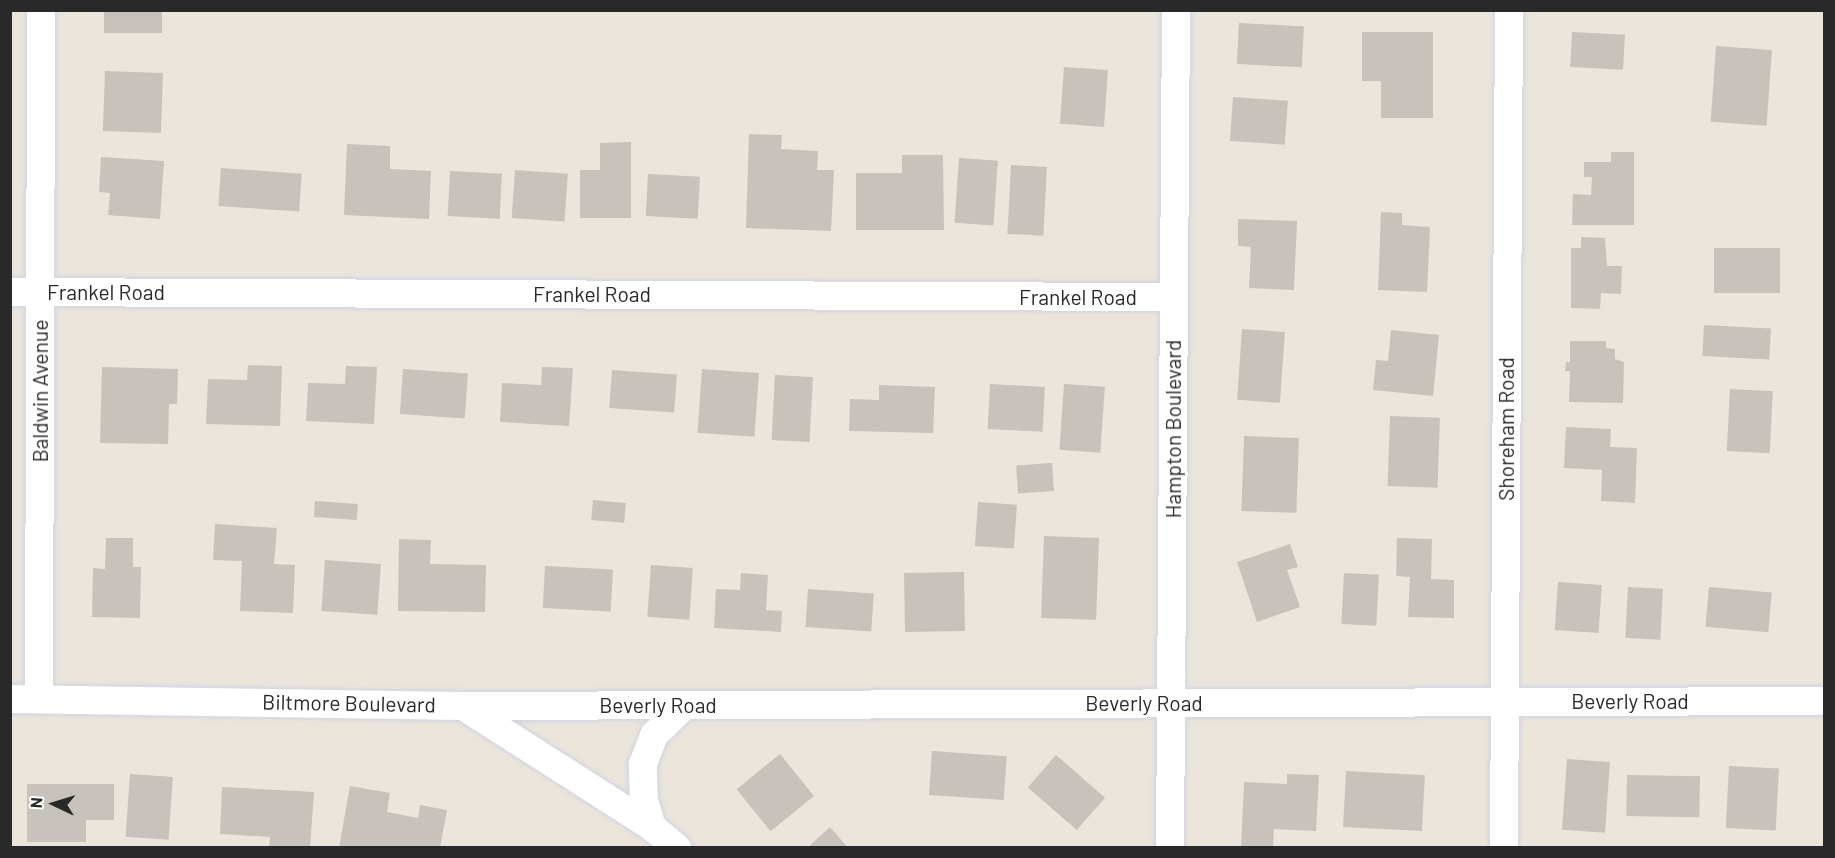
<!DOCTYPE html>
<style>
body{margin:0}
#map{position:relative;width:1835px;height:858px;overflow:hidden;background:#ece5db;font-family:Barlow,sans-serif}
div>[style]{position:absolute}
.building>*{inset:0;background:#c7c2bb;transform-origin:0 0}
.roads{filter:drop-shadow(0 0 2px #d0d3e2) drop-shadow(0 0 2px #d0d3e2)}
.minor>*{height:28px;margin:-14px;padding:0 14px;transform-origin:14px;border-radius:14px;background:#fff}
span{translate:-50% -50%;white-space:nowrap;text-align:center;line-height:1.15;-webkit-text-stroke:6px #fff;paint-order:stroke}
.street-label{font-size:21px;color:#292929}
.frame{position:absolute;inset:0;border:12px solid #292929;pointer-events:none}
.north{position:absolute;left:24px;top:774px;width:60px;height:60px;-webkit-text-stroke:4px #fff;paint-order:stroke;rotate:274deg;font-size:16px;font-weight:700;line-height:24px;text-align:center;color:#292929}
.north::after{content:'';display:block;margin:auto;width:21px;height:27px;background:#292929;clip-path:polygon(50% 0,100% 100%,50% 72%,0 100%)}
</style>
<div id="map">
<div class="building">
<div style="left:104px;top:10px;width:58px;height:23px"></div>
<div style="left:1239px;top:23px;width:65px;height:41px;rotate:3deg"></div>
<div style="clip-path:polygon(1362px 32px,1433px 32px,1433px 118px,1381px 118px,1381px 81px,1362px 81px)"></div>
<div style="left:1572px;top:32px;width:53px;height:35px;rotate:3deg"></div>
<div style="left:1716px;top:46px;width:56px;height:76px;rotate:4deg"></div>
<div style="left:1064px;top:67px;width:44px;height:57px;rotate:4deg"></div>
<div style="left:105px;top:71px;width:58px;height:60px;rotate:2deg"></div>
<div style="left:1233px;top:97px;width:55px;height:44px;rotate:4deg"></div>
<div style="clip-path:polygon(749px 134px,782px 135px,781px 149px,818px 151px,817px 170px,834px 170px,831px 231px,746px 228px)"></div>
<div style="clip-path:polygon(631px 142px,631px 218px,580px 218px,580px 170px,600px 170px,600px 143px)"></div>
<div style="clip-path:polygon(347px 144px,390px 146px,390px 169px,431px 171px,429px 219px,344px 215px)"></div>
<div style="clip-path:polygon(1611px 152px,1634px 152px,1634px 225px,1572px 225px,1573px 194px,1591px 195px,1592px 177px,1584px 177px,1584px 162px,1611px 162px)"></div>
<div style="clip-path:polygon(902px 155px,943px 155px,944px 230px,856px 230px,856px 173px,902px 173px)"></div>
<div style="clip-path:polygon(101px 157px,164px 161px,160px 219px,108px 215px,110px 193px,99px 192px)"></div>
<div style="left:959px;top:158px;width:39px;height:65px;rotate:4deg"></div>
<div style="left:1011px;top:165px;width:36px;height:69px;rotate:3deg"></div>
<div style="left:221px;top:168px;width:81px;height:38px;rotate:4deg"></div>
<div style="left:515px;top:170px;width:53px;height:48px;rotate:4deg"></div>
<div style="left:450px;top:171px;width:52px;height:45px;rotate:3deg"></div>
<div style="left:648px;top:174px;width:52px;height:42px;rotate:3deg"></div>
<div style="clip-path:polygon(1381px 212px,1402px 213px,1402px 225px,1430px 227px,1427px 292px,1378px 290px)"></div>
<div style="clip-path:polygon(1238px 219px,1297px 221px,1294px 290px,1249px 288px,1251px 247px,1238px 246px)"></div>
<div style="clip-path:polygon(1581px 237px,1605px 238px,1607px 266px,1622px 266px,1621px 294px,1601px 293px,1600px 309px,1571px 308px,1571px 248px,1581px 248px)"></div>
<div style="left:1714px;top:248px;width:66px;height:45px"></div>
<div style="left:1704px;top:325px;width:67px;height:31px;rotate:3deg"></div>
<div style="left:1242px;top:329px;width:43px;height:71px;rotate:4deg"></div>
<div style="clip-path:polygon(1391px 330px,1439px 335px,1433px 396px,1373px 390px,1376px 360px,1388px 361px)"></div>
<div style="clip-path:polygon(1570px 341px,1606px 341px,1606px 348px,1615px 349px,1615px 359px,1624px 362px,1623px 403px,1569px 402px,1570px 371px,1565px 371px,1566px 362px,1570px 362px)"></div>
<div style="clip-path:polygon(248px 365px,282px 366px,280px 426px,206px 424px,208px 379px,247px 380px)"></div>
<div style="clip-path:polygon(346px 366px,377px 367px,374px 424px,306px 421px,308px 383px,345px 384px)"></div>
<div style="clip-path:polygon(102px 367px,178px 369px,177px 404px,169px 404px,168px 444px,100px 443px)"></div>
<div style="clip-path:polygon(542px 367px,573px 368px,569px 426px,500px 422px,502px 383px,541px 385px)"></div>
<div style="left:403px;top:369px;width:65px;height:45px;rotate:4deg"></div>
<div style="left:702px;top:369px;width:57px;height:64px;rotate:4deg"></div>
<div style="left:612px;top:370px;width:65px;height:38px;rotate:4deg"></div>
<div style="left:775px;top:375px;width:38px;height:65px;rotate:3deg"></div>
<div style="left:990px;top:384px;width:55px;height:45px;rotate:3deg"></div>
<div style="left:1064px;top:384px;width:41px;height:66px;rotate:4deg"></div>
<div style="clip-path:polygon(879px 385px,935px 387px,933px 433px,849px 431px,850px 399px,879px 400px)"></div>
<div style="left:1730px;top:389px;width:43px;height:62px;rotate:3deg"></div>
<div style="left:1390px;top:416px;width:50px;height:70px;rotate:2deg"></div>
<div style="clip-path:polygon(1566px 427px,1611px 429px,1610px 447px,1637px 448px,1635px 503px,1601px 501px,1602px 470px,1564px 468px)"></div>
<div style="left:1244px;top:436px;width:55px;height:75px;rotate:2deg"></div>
<div style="left:1052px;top:463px;width:28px;height:36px;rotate:86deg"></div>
<div style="left:593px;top:500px;width:33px;height:20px;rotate:5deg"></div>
<div style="left:315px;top:501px;width:43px;height:16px;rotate:4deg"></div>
<div style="left:978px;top:502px;width:39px;height:44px;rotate:4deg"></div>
<div style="clip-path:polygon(215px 524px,277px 528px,274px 564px,295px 565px,293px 613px,240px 611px,242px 561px,213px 560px)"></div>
<div style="left:1044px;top:536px;width:55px;height:82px;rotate:2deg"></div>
<div style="clip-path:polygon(106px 538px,133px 538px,133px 567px,141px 567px,140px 618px,92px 617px,93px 568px,105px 569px)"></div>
<div style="clip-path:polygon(1397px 538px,1432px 539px,1431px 579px,1454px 580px,1454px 618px,1408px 617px,1410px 577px,1396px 576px)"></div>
<div style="clip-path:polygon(399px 539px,431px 540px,430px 564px,486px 565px,485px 612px,398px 611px)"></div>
<div style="clip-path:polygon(1290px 544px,1298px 567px,1287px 570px,1300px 607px,1257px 622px,1237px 562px)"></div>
<div style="left:325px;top:560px;width:56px;height:51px;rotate:4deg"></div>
<div style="left:651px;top:565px;width:42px;height:52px;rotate:4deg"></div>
<div style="left:545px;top:566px;width:68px;height:42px;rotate:3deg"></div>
<div style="left:964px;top:572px;width:59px;height:60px;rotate:89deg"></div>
<div style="clip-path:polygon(741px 573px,768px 575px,766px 610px,782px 611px,781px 632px,714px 628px,716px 589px,740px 590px)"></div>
<div style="left:1344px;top:573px;width:35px;height:51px;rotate:3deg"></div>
<div style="left:1558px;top:582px;width:44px;height:48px;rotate:4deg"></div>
<div style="left:1628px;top:587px;width:35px;height:51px;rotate:3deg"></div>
<div style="left:1709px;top:587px;width:63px;height:40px;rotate:5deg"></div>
<div style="left:808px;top:589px;width:66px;height:38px;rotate:4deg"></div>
<div style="left:932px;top:751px;width:75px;height:44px;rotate:4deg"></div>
<div style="left:780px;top:754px;width:54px;height:56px;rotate:51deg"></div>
<div style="left:1056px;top:755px;width:65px;height:43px;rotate:41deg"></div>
<div style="left:1567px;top:759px;width:43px;height:71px;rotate:4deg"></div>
<div style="left:1729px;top:766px;width:50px;height:62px;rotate:3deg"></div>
<div style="left:1346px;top:771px;width:79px;height:56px;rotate:3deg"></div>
<div style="left:130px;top:774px;width:43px;height:63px;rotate:4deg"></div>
<div style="clip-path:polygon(1287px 774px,1319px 775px,1316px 831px,1274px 829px,1273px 848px,1241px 848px,1244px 782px,1287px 784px)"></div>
<div style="left:1627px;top:775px;width:73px;height:41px;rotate:1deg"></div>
<div style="clip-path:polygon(27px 784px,114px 784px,114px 820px,86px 820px,86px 842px,27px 842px)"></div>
<div style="clip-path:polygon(350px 786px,390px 793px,387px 812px,418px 818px,420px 805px,447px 810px,440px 848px,339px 848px)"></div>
<div style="clip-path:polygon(222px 787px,314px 792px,310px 848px,269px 848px,270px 837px,220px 834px)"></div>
<div style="clip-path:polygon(830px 827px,848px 848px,807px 848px)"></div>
</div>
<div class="roads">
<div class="minor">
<div style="left:10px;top:292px;width:1164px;rotate:0.25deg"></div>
<div style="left:10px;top:699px;width:453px;rotate:0.9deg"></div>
<div style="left:463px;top:706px;width:224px;rotate:32.6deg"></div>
<div style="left:652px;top:827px;width:33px;rotate:40deg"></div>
<div style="left:39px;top:699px;width:689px;rotate:-89.83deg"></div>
<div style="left:463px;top:706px;width:1361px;rotate:-0.21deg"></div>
<div style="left:652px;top:827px;width:27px;rotate:-107deg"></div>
<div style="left:644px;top:801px;width:37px;rotate:-92deg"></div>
<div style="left:643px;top:764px;width:31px;rotate:-69deg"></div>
<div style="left:654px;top:735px;width:43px;rotate:-44.1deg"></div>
<div style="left:1170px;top:848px;width:838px;rotate:-89.59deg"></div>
<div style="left:1504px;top:848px;width:838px;rotate:-89.66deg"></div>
</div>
</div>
<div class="street-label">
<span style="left:106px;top:292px">Frankel Road</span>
<span style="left:592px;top:294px">Frankel Road</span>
<span style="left:1078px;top:297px">Frankel Road</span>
<span style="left:40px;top:391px;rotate:-90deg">Baldwin Avenue</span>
<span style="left:1173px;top:429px;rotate:-90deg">Hampton Boulevard</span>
<span style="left:1506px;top:429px;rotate:-90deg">Shoreham Road</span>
<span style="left:1630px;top:701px">Beverly Road</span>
<span style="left:349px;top:703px;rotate:1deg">Biltmore Boulevard</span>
<span style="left:1144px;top:703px">Beverly Road</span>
<span style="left:658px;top:705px">Beverly Road</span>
</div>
<div class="frame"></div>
<div class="north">N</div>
</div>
